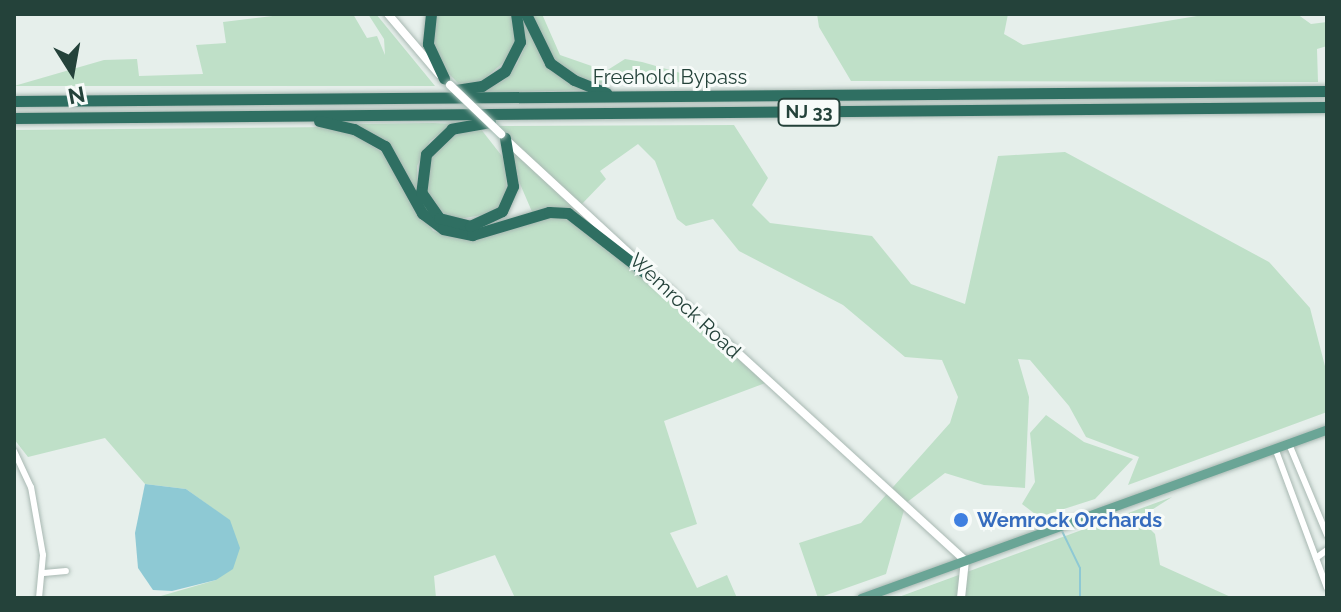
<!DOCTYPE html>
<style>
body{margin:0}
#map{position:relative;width:1341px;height:612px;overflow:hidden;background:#e6efeb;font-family:Raleway,sans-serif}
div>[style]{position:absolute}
.green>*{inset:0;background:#bfe0c8}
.water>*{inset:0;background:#8ec9d4}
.stream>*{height:2px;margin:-1px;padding:0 1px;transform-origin:1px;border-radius:1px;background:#8ec9d4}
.roads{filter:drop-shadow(0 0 2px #a8b8b2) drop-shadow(0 0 2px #a8b8b2)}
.street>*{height:6px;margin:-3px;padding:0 3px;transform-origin:3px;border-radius:3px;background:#fff}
.secondary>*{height:8px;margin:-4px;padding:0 4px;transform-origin:4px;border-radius:4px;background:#fff}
.primary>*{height:9px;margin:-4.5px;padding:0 4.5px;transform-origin:4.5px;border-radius:4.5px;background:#6aa596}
.highway>*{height:11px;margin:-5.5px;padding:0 5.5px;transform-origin:5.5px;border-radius:5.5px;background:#2f6f62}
.bridges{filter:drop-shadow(0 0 2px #a4bbb3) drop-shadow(0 0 2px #a4bbb3)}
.secondary-bridge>*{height:8px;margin:-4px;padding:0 4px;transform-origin:4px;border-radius:4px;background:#fff}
.dots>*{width:22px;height:22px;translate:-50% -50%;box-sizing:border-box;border:4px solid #f7fbf9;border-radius:50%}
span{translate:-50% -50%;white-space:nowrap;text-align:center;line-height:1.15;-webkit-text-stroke:6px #f7fbf9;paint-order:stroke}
.shield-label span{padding:2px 6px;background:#f7fbf9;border:2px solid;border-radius:6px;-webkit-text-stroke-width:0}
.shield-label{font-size:18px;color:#24423a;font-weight:700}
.street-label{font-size:20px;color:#24423a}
.shop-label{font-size:20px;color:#366cbe;font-weight:700}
.left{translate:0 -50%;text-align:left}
.frame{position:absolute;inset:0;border:16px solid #24423a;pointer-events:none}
.north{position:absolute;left:32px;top:32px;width:80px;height:80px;-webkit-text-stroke:6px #f7fbf9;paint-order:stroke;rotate:169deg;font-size:22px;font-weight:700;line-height:32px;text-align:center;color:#24423a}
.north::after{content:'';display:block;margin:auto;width:28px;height:36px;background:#24423a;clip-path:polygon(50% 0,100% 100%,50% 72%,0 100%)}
</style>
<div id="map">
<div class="green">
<div style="clip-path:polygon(289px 14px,353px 14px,367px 38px,377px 36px,385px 55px,384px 39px,368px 14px,376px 14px,435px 86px,14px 86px,104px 60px,137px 59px,139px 76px,203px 74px,196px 45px,226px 43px,223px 22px)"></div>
<div style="clip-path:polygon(436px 14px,512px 14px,517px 36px,511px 56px,483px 80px,460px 85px,441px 66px,430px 40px)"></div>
<div style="clip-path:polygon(530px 14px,542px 14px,560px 55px,606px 71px,625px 59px,642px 62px,712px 82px,573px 83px,555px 62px)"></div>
<div style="clip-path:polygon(817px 14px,1008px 14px,1004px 34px,1023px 45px,1209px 14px,1297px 14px,1311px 24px,1327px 22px,1327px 46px,1317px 49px,1318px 82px,851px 81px,819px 27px)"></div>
<div style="clip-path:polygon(524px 20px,550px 69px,587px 90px,481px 93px,504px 80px,517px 64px,523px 51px)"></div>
<div style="clip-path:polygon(356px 124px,433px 123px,455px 124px,430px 141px,417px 166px,417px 194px,390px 145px)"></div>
<div style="clip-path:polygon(734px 125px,768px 178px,752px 205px,770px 223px,872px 236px,911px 284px,965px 304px,998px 156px,1065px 152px,1269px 262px,1310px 308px,1327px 374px,1327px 412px,1128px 485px,1139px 457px,1086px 437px,1069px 406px,1030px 360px,1018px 359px,1029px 397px,1025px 488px,984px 485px,945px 473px,906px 503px,886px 574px,818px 598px,799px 543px,861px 523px,950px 423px,958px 397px,942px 360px,905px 357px,843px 305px,739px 251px,713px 219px,686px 226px,677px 219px,655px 161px,638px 144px,600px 171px,606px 179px,579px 207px,609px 253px,621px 246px,771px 381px,664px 421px,697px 524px,670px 533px,697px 588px,727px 575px,737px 598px,515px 598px,495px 555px,434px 576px,436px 598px,154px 598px,216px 580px,229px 520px,186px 489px,145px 484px,105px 438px,28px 457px,14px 439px,14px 130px,330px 127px,350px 132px,388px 156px,433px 231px,471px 240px,536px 221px,495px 126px)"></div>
<div style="clip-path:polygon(480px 128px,505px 160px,507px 195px,494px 213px,453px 220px,431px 204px,425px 187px,426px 168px,435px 148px,453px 134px)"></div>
<div style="clip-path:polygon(1046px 415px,1084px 442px,1133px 459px,1095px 499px,1039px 517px,1022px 504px,1035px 482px,1030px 433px)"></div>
<div style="clip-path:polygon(1172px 497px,1139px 518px,1155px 534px,1160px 565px,1233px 598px,896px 598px)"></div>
</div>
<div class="water">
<div style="clip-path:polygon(145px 484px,186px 489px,230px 520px,240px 548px,233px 569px,216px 580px,172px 591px,153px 590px,138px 568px,135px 533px)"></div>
</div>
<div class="stream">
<div style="left:1062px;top:531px;width:41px;rotate:64.1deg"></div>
<div style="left:1080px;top:568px;width:30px;rotate:90deg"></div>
</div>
<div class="roads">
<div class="street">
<div style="left:1289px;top:444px;width:99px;rotate:67.3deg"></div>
<div style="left:1275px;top:448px;width:149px;rotate:69.6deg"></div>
<div style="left:14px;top:451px;width:40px;rotate:65deg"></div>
<div style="left:31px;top:487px;width:69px;rotate:80deg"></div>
<div style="left:43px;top:555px;width:43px;rotate:95.3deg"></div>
<div style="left:1316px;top:558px;width:14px;rotate:-36deg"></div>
<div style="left:44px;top:573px;width:22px;rotate:-5deg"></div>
</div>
<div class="secondary">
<div style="left:388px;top:14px;width:79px;rotate:49.6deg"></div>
<div style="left:504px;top:138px;width:178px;rotate:42.7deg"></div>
<div style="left:669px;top:290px;width:401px;rotate:42.4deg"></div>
<div style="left:965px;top:560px;width:38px;rotate:96deg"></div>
</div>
<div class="primary">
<div style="left:861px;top:598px;width:496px;rotate:-19.9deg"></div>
</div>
<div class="highway">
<div style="left:431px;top:14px;width:30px;rotate:96deg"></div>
<div style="left:428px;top:44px;width:38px;rotate:65deg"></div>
<div style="left:526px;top:14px;width:55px;rotate:63.9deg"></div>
<div style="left:550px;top:63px;width:29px;rotate:35deg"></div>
<div style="left:574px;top:80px;width:35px;rotate:22deg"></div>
<div style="left:456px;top:90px;width:26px;rotate:-9deg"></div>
<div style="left:482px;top:86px;width:27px;rotate:-33deg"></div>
<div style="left:505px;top:71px;width:33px;rotate:-63deg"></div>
<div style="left:520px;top:42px;width:28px;rotate:-98deg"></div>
<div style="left:14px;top:101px;width:1313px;rotate:-0.44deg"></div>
<div style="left:14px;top:118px;width:1313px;rotate:-0.48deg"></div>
<div style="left:319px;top:121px;width:36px;rotate:13deg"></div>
<div style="left:354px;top:129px;width:35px;rotate:29deg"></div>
<div style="left:385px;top:146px;width:77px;rotate:61.1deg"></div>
<div style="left:422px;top:213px;width:26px;rotate:37deg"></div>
<div style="left:443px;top:229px;width:30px;rotate:12deg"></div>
<div style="left:472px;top:235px;width:80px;rotate:-16.6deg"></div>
<div style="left:549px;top:212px;width:19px;rotate:3deg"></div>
<div style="left:568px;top:213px;width:129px;rotate:37.8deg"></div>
<div style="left:490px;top:122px;width:39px;rotate:170deg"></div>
<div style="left:452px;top:129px;width:36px;rotate:136deg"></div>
<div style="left:426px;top:154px;width:38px;rotate:97deg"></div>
<div style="left:421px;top:192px;width:32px;rotate:55deg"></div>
<div style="left:439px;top:218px;width:32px;rotate:14deg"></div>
<div style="left:470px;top:226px;width:35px;rotate:-25deg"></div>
<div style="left:502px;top:211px;width:27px;rotate:-66deg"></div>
<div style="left:513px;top:186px;width:49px;rotate:-99.5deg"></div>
</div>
</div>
<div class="bridges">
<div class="secondary-bridge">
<div style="left:450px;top:85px;width:71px;rotate:43.9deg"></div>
</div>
</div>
<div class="dots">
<div style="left:961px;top:520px;background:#3f7fe0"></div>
</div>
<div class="shield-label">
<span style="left:809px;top:112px">NJ 33</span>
</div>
<div class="street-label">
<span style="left:670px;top:77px">Freehold Bypass</span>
<span style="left:685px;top:306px;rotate:43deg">Wemrock Road</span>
</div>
<div class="shop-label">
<span class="left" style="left:977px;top:520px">Wemrock Orchards</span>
</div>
<div class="frame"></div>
<div class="north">N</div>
</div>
